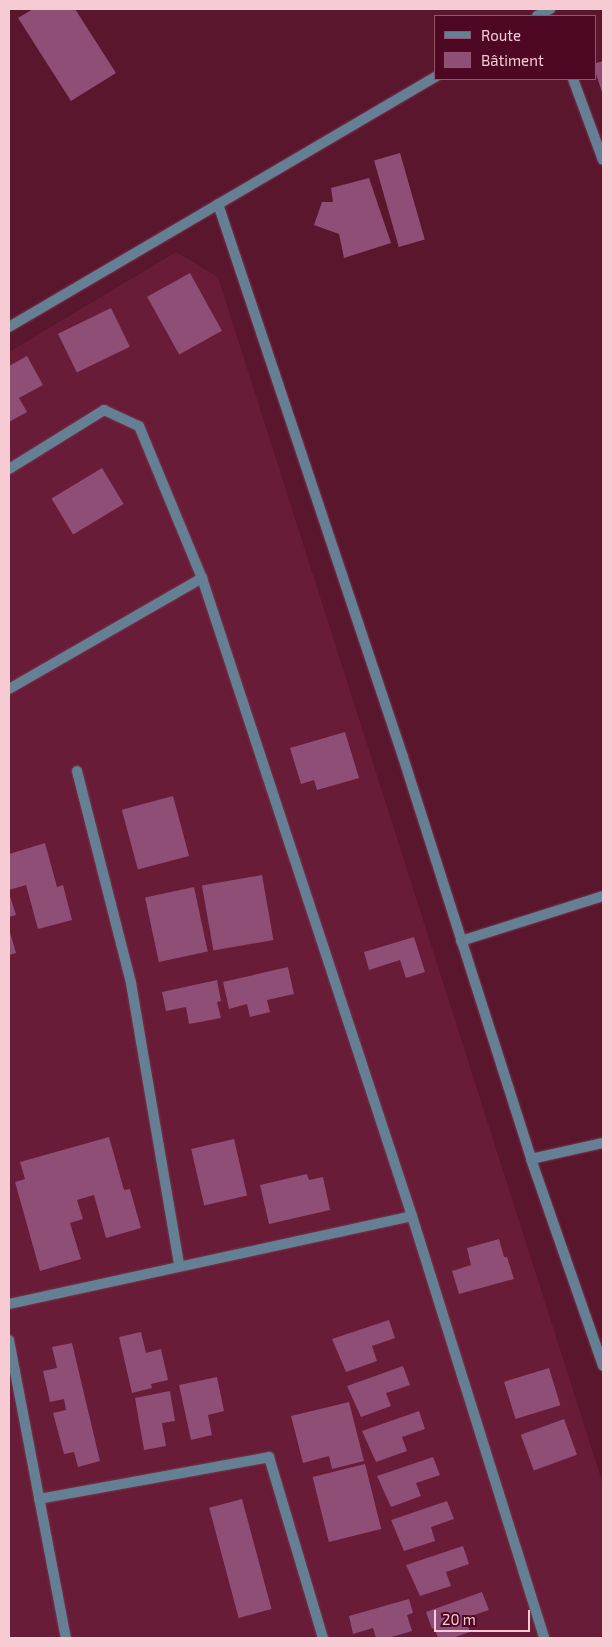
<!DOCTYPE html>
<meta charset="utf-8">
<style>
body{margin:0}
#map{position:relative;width:612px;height:1647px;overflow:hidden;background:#5a162d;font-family:"Exo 2",sans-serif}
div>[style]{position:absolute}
.built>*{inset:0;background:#681c37}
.building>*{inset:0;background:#8e4e75;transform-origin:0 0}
.roads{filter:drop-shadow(0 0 1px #76374b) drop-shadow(0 0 1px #76374b)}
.lane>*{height:10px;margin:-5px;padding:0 5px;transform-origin:5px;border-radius:5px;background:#657f95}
.street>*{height:10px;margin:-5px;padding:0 5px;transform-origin:5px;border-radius:5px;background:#657f95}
span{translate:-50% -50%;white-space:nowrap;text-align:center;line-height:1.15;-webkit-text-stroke:4.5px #4e0824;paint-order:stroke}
.frame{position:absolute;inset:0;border:10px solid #f6cbd4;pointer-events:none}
.legend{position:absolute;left:434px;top:15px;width:162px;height:65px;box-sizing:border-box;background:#4e0824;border:1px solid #91566a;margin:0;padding:6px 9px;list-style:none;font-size:15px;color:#f6cbd4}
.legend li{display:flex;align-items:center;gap:10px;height:25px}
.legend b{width:25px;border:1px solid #91566a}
.scale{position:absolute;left:434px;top:1610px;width:96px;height:22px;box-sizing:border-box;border:2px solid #f6cbd4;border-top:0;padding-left:6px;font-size:15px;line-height:18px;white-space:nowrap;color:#f6cbd4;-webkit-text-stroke:4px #4e0824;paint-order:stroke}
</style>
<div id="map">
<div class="built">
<div style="clip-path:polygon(176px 252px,218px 277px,603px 1484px,603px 1638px,9px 1638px,9px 352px)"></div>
</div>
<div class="building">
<div style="clip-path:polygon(33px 9px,75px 9px,116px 73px,71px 101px,18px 18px)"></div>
<div style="clip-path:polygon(603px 61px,603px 95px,596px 74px,596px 63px)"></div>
<div style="left:400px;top:153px;width:90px;height:27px;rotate:74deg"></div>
<div style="clip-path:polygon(369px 178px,391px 243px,344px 258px,339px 234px,314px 225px,322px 202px,333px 202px,331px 188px)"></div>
<div style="left:190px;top:273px;width:66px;height:49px;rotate:61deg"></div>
<div style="left:111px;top:308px;width:43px;height:59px;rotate:64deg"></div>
<div style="clip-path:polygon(27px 356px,43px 385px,19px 398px,27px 412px,9px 422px,9px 366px)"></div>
<div style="left:102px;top:468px;width:42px;height:59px;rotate:59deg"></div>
<div style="clip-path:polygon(345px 732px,359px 778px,317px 790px,314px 780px,301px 784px,290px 748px)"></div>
<div style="left:173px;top:796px;width:62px;height:53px;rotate:75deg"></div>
<div style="clip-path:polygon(45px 843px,57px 887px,63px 885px,72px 920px,38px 929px,26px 885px,9px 890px,9px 854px)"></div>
<div style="left:262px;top:875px;width:66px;height:61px;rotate:80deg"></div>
<div style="left:194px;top:887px;width:66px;height:50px;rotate:78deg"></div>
<div style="clip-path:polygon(9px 893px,16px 915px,9px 917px)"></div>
<div style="clip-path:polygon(9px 929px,16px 953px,9px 955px)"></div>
<div style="clip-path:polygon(414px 937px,425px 972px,406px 978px,400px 960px,369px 970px,364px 952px)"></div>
<div style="clip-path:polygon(288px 967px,294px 994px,267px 1000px,270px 1012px,250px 1017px,247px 1004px,229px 1009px,223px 982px)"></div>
<div style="clip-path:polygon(217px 980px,221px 1001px,217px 1002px,221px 1018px,189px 1024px,186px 1007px,166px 1011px,162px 992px)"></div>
<div style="clip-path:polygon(109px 1137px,124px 1190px,130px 1189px,141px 1228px,106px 1238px,94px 1195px,77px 1200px,83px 1219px,70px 1223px,81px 1259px,40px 1271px,15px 1182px,25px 1179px,20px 1162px)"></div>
<div style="left:234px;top:1139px;width:58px;height:44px;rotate:77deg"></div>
<div style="clip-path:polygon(307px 1174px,309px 1180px,323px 1177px,330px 1210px,269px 1224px,260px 1185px)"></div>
<div style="clip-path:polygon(499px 1239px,504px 1257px,507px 1257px,514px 1279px,459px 1294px,452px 1271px,471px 1265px,467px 1248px)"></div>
<div style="clip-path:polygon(389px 1320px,395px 1338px,372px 1346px,377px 1361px,346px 1372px,332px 1339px)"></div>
<div style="clip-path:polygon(141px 1332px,146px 1353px,161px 1349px,168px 1380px,151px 1384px,152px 1388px,132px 1393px,119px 1337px)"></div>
<div style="clip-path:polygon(72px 1343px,100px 1461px,78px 1467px,74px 1452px,64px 1454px,53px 1413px,66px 1410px,64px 1399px,50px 1402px,43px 1371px,57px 1368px,52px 1347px)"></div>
<div style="clip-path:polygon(403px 1366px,410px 1385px,386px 1393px,391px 1406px,361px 1417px,347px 1386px)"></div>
<div style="left:549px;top:1368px;width:39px;height:47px;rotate:73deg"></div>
<div style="clip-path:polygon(217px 1377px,224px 1411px,208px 1415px,212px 1435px,191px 1440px,179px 1385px)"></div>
<div style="clip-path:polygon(170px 1391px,175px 1421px,162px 1423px,166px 1446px,144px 1450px,135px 1398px)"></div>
<div style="clip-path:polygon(349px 1402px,364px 1461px,332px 1469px,329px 1456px,303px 1463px,291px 1416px)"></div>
<div style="clip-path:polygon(419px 1411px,425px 1429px,402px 1437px,407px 1451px,376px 1462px,362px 1431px)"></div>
<div style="left:564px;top:1419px;width:38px;height:46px;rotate:70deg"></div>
<div style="clip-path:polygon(433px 1457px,440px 1475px,416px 1483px,421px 1496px,391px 1507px,377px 1476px)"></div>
<div style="left:365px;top:1464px;width:67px;height:54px;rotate:76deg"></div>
<div style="left:242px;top:1499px;width:114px;height:34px;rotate:75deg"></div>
<div style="clip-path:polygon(447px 1501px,454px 1519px,431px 1527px,435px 1541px,404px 1551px,391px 1520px)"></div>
<div style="clip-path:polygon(463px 1546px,469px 1564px,446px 1572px,451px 1586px,420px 1596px,406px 1565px)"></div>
<div style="clip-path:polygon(482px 1592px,489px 1610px,465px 1618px,470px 1632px,452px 1638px,438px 1638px,434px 1628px,432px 1629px,426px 1612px)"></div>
<div style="clip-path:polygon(409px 1599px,413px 1613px,407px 1615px,412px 1631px,388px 1638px,376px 1638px,373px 1628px,353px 1634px,349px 1616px)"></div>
</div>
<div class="roads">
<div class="lane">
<div style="left:9px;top:469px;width:112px;rotate:-31.8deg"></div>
<div style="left:104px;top:410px;width:38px;rotate:25deg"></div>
<div style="left:139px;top:426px;width:165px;rotate:67.5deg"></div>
<div style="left:202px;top:578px;width:672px;rotate:71.78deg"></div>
<div style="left:9px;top:689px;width:223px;rotate:-29.9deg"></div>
<div style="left:77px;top:771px;width:219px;rotate:75.7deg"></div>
<div style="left:131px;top:983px;width:286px;rotate:80.3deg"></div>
<div style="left:9px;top:1304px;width:412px;rotate:-12.3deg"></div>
<div style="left:412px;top:1216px;width:442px;rotate:72.6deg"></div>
<div style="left:9px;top:1340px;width:303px;rotate:79.2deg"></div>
<div style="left:39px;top:1499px;width:234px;rotate:-10.3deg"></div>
<div style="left:269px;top:1457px;width:189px;rotate:73.4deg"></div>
</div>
<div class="street">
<div style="left:537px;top:16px;width:15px;rotate:-28deg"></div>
<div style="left:573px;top:79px;width:86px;rotate:69.7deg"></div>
<div style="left:218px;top:204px;width:583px;rotate:71.5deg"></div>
<div style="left:403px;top:757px;width:422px;rotate:72.3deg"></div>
<div style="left:531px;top:1159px;width:219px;rotate:70.8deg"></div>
<div style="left:9px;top:327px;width:495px;rotate:-30.4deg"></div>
<div style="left:461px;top:941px;width:149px;rotate:-17.6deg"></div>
<div style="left:531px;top:1159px;width:74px;rotate:-12.5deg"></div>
</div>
</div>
<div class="frame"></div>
<ul class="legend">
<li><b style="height:6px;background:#657f95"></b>Route</li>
<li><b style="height:14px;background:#8e4e75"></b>Bâtiment</li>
</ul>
<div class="scale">20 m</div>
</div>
